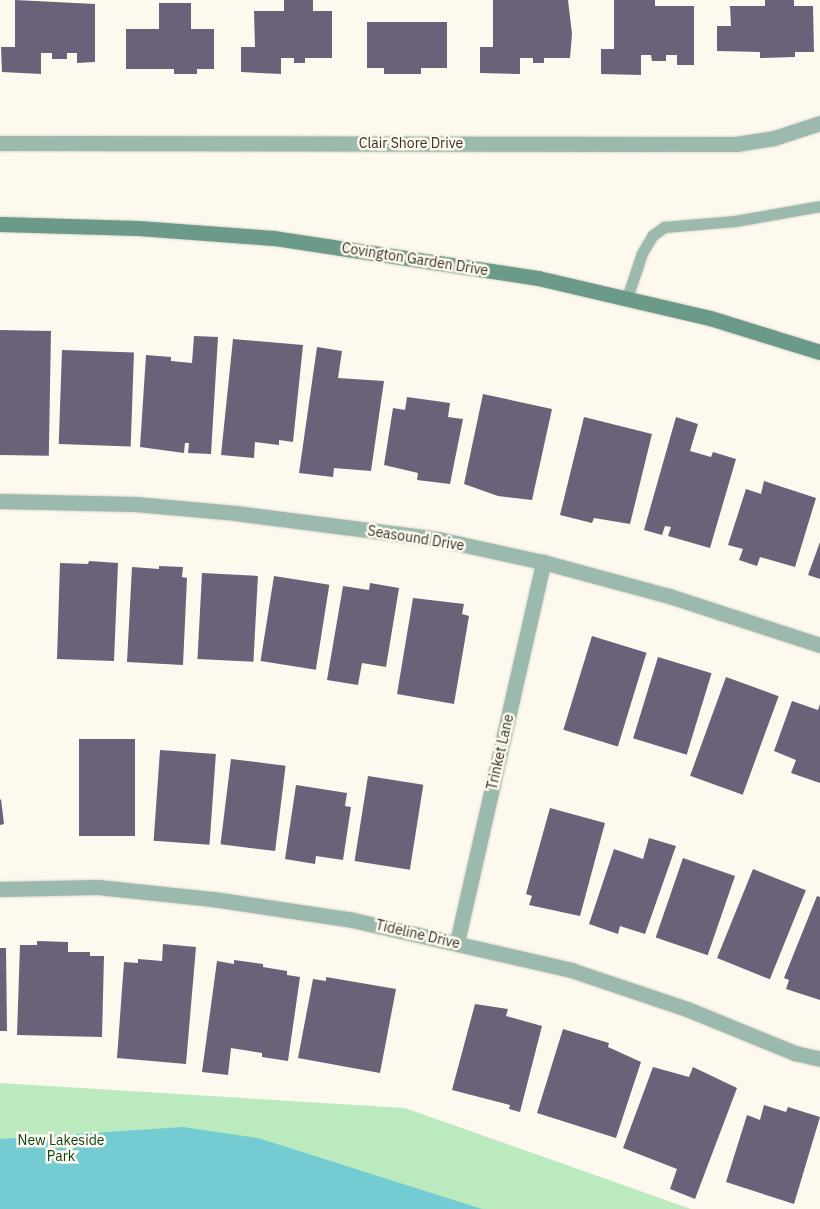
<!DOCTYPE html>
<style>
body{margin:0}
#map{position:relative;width:820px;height:1209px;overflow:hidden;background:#fef9ef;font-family:"IBM Plex Sans",sans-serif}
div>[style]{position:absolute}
.green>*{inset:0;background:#bceabf}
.water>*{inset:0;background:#74cbd2}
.building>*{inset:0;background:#696279;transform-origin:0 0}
.roads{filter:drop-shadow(0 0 1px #dad5cb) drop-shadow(0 0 1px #dad5cb)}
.lane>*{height:11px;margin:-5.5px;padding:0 5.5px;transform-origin:5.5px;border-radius:5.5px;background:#9bbaad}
.street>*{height:15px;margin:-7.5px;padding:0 7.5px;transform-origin:7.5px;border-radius:7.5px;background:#9bbaad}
.secondary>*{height:15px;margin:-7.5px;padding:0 7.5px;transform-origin:7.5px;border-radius:7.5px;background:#6b9a88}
span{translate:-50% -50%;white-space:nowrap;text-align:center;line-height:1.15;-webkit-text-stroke:5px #fef9ef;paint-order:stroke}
.street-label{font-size:14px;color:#363127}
.park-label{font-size:14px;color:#0c4419}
</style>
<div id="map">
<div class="green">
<div style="clip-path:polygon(0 1083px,405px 1108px,691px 1209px,0 1209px)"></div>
</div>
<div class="water">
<div style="clip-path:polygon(183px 1127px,258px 1138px,482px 1209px,0 1209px,0 1139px)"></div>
</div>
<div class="building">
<div style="clip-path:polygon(15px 0,95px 4px,95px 62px,77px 63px,77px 53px,67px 53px,67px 59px,52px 59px,52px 53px,41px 53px,41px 74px,2px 72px,1px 47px,15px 47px)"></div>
<div style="clip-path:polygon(284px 0,313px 0,313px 11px,332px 11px,332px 58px,305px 58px,305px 63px,294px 63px,294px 58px,281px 58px,281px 74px,241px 72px,241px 47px,255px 47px,254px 11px,284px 11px)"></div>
<div style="clip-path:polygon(493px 0,568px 0,572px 34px,570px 58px,544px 58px,544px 63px,533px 63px,533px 58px,520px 58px,520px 74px,480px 73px,480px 47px,493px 47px)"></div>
<div style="clip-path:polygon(614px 0,655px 0,655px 6px,694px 6px,694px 65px,677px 65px,677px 55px,666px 55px,666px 61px,652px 61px,651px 55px,641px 55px,641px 75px,601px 74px,601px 49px,614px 49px)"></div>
<div style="clip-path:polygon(765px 0,794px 0,794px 6px,813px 6px,814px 52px,795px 52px,795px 57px,760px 58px,760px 52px,717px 51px,717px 26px,731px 26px,730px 6px,765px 6px)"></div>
<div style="clip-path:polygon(159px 3px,191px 3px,191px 29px,214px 29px,214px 69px,197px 69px,197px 74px,174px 74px,174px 69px,126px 69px,126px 29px,159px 29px)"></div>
<div style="clip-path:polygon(367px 22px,447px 22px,447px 68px,421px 68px,421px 74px,384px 74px,384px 68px,367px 68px)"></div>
<div style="left:0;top:330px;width:51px;height:125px;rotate:1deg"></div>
<div style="clip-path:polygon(194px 336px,218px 337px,211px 454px,188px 453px,189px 443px,185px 443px,184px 453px,140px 447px,146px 355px,171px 357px,171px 361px,192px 363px)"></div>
<div style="clip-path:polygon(233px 339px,303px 345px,293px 442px,279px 440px,279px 445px,255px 442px,254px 458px,221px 455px)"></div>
<div style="clip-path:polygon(317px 347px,342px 351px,338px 378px,384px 381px,371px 471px,334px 468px,333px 477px,299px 473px)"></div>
<div style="left:62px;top:350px;width:72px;height:94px;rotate:2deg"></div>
<div style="clip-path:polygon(483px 394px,552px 409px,532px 500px,498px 496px,464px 484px)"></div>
<div style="clip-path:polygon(407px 397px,450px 403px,448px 417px,463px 419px,450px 484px,417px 480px,418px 473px,384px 465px,393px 408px,405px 410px)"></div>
<div style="clip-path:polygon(584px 417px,652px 434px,630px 524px,594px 518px,592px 523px,560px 515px)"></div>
<div style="clip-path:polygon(676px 417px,698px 424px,690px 451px,711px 457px,713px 452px,736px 459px,710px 548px,668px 536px,671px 527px,665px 526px,662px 535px,644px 530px)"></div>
<div style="clip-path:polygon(764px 481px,816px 498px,795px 567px,760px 557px,757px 566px,739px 560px,743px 549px,728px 545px,746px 489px,761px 494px)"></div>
<div style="clip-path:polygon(820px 542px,820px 579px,808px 575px)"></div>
<div style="clip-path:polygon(89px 561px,118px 563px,114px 661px,57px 659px,60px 563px,88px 564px)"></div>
<div style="clip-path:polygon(159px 566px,183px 567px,182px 577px,187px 578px,183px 665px,127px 662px,132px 567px,159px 569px)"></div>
<div style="left:202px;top:573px;width:56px;height:86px;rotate:3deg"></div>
<div style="left:274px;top:576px;width:56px;height:86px;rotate:9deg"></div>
<div style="clip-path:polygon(370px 583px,399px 588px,386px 667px,362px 663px,358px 685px,327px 680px,343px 586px,369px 590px)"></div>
<div style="clip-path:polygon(413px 598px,464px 604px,462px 614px,469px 616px,454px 704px,397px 694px)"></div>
<div style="left:592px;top:636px;width:57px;height:98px;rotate:17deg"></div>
<div style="left:658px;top:657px;width:56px;height:85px;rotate:17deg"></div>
<div style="left:726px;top:677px;width:56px;height:105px;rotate:20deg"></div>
<div style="clip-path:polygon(792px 701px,818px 710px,820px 704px,820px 783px,791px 773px,796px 760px,774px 751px)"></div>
<div style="left:79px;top:739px;width:56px;height:97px"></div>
<div style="left:160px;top:750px;width:56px;height:91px;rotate:4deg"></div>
<div style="left:231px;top:759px;width:55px;height:86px;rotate:7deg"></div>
<div style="left:368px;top:776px;width:56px;height:86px;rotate:9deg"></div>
<div style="clip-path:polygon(296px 785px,347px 793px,345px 806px,351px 807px,343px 860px,316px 856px,315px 864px,285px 859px)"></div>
<div style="clip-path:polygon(1px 799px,4px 824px,0 825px,0 800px)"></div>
<div style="clip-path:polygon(550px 808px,605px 823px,580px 916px,529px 905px,532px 896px,526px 894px)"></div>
<div style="clip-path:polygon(649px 838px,676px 846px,645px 934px,620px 926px,618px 934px,589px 924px,614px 849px,643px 859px)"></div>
<div style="left:683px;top:858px;width:55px;height:84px;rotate:19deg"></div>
<div style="left:753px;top:869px;width:57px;height:96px;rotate:22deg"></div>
<div style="clip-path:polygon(817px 896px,820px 897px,820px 1000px,786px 989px,789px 980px,784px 978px)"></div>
<div style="clip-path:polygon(37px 941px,68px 942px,68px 952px,90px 952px,90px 956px,104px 956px,102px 1037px,17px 1035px,20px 945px,37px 945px)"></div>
<div style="clip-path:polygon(163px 944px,196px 947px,186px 1064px,117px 1058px,124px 962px,138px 963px,138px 959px,162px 961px)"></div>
<div style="clip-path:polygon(0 948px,6px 948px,7px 1031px,0 1031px)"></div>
<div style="clip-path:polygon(234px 960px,263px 964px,263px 967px,287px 971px,287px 975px,300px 977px,288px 1061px,262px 1057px,262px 1053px,231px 1048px,228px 1075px,202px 1072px,217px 961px,234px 964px)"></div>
<div style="clip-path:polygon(326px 977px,396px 989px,380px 1073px,298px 1058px,313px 979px,326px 981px)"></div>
<div style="clip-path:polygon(475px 1004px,508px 1009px,506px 1016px,542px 1026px,520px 1112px,509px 1109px,510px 1105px,452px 1090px)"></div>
<div style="clip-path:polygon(563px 1029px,609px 1043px,608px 1047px,641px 1062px,616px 1138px,537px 1113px)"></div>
<div style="clip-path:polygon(653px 1067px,689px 1077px,693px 1067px,737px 1088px,695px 1199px,670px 1189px,677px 1169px,623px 1148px)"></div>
<div style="clip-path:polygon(764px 1105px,786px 1112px,788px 1107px,820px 1117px,794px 1204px,726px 1182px,747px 1115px,760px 1120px)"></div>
</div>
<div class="roads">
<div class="lane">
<div style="left:627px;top:298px;width:47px;rotate:-71.6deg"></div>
<div style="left:642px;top:253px;width:21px;rotate:-59deg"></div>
<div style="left:653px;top:235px;width:14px;rotate:-36deg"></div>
<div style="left:664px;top:227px;width:71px;rotate:-4.8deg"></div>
<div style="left:735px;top:221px;width:86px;rotate:-10deg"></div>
</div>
<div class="street">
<div style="left:0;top:143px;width:736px;rotate:0.08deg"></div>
<div style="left:736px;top:144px;width:38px;rotate:-9deg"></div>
<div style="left:774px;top:138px;width:48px;rotate:-18.1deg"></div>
<div style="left:0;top:501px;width:135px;rotate:1.3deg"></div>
<div style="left:135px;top:504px;width:100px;rotate:5.1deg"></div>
<div style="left:235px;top:513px;width:205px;rotate:7.3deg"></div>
<div style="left:438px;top:539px;width:107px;rotate:12.4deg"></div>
<div style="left:543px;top:562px;width:131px;rotate:15.1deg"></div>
<div style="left:669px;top:596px;width:159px;rotate:18deg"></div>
<div style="left:0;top:889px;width:98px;rotate:-1.2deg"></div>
<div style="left:98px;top:887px;width:116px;rotate:6deg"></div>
<div style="left:213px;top:899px;width:142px;rotate:8.5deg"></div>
<div style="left:353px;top:920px;width:224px;rotate:12.9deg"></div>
<div style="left:571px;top:970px;width:122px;rotate:18.6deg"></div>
<div style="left:687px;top:1009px;width:117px;rotate:22.2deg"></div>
<div style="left:795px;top:1053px;width:26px;rotate:13deg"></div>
<div style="left:457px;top:942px;width:390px;rotate:-77.2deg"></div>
</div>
<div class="secondary">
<div style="left:0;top:224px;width:138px;rotate:1.7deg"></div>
<div style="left:138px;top:228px;width:136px;rotate:4.2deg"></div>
<div style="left:274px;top:238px;width:267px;rotate:8.6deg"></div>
<div style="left:538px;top:278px;width:177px;rotate:13.1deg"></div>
<div style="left:710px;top:318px;width:115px;rotate:17.2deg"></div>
</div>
</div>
<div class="street-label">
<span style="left:411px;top:143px">Clair Shore Drive</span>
<span style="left:415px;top:259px;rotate:9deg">Covington Garden Drive</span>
<span style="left:416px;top:538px;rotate:9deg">Seasound Drive</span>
<span style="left:500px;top:752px;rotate:-77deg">Trinket Lane</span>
<span style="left:418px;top:934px;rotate:13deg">Tideline Drive</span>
</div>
<div class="park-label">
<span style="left:61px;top:1148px">New Lakeside<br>Park</span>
</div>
</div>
